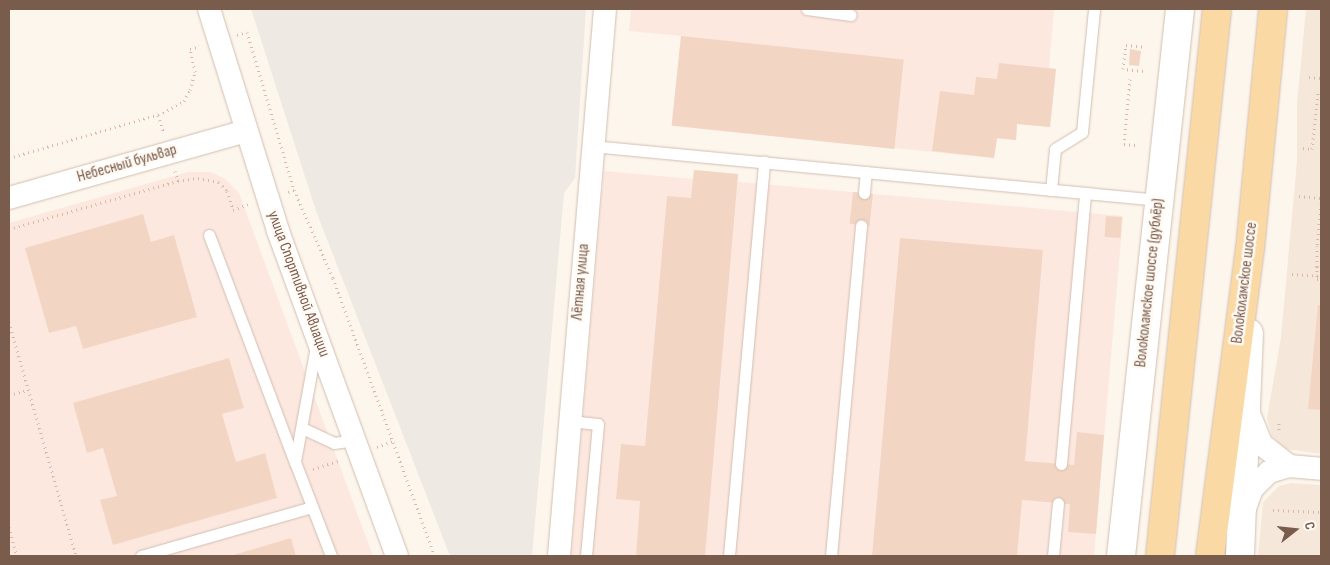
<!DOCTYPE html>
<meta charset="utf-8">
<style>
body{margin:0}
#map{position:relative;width:1330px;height:565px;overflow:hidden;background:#fdf6ec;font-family:"Sofia Sans Condensed",sans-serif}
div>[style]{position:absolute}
.residential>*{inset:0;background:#f5e8da}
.commercial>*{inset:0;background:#fde8e0}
.industrial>*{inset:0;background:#efe9e4}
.building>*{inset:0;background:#f3d5c3;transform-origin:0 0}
.path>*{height:3px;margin-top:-1.5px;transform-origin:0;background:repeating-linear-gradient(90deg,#d9b8a5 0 1px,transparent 0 5px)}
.roads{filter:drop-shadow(0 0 1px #d1beb0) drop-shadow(0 0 1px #d1beb0)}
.lane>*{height:11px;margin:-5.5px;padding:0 5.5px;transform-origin:5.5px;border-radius:5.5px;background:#fff}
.street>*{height:22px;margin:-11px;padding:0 11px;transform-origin:11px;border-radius:11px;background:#fff}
.secondary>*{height:28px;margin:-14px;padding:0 14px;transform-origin:14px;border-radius:14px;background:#fff}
.primary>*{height:28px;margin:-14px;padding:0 14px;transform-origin:14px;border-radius:14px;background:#fbd9a5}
span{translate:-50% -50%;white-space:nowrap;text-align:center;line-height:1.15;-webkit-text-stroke:5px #fffaf3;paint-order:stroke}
.street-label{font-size:16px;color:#7a5c4d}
.frame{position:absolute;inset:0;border:10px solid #7a5c4d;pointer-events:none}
.north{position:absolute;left:1270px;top:505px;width:50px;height:50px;-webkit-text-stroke:4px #fffaf3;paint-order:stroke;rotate:74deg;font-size:14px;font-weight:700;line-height:20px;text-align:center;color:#7a5c4d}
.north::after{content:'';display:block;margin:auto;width:18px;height:22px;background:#7a5c4d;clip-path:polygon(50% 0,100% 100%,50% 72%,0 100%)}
</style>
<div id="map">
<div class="residential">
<div style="clip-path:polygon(1306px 9px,1321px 9px,1321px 454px,1286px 449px,1272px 436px,1267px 418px,1281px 337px,1297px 161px,1297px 104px)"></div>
<div style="clip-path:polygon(1291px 483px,1321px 485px,1321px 556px,1258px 556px,1263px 502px,1279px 486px)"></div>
</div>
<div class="commercial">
<div style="clip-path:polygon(631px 9px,1054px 9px,1049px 68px,1056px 69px,1050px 127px,1017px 124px,1016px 140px,997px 139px,994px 158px,672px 126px,681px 36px,629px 31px)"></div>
<div style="clip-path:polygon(694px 170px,738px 174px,738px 182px,1123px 216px,1094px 556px,571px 556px,604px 171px,693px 179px)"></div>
<div style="clip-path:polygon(188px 172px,210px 172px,224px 178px,239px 193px,373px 556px,9px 556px,9px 223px)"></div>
</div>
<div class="industrial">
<div style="clip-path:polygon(251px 9px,586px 9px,575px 178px,564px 193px,532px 556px,450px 556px,316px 211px)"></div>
</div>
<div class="building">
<div style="left:681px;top:36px;width:224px;height:90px;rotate:6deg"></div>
<div style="clip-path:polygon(1130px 49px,1141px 51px,1139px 66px,1129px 65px)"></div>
<div style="clip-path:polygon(999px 63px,1056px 69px,1050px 127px,1017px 124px,1016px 140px,997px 138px,994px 158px,932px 151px,940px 91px,974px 95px,976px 77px,997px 79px)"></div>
<div style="clip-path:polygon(694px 170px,738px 174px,705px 556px,636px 556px,640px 501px,616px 499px,621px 444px,645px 446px,667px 196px,691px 198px)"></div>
<div style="left:853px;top:192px;width:20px;height:32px;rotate:6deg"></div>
<div style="clip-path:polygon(143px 214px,151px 242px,174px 235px,197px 317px,83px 349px,76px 326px,49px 333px,25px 248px)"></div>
<div style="left:1106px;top:216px;width:16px;height:21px;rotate:4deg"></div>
<div style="clip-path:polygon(900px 238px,1043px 250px,1025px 461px,1074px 465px,1077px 432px,1104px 435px,1096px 534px,1068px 532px,1070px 504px,1022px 500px,1017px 556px,872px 556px)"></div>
<div style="clip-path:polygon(1318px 305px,1321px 305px,1321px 410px,1308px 409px)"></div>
<div style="clip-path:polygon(229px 358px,244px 408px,222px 414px,236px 462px,265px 453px,277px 498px,113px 545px,100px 500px,117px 496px,103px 448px,87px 453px,73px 403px)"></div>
<div style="clip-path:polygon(291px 538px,296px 556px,230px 556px)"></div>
</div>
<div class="path">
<div style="left:237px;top:35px;width:10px;rotate:-17deg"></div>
<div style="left:247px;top:32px;width:165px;rotate:73.4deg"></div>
<div style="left:294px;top:190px;width:9px;rotate:159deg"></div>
<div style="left:1143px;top:71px;width:20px;rotate:-174deg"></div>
<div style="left:1123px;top:69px;width:24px;rotate:-83deg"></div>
<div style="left:1126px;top:45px;width:20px;rotate:6deg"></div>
<div style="left:1309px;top:77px;width:12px;rotate:5deg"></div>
<div style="left:1130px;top:79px;width:65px;rotate:95.3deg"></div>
<div style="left:1124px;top:144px;width:11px;rotate:5deg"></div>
<div style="left:158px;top:115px;width:19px;rotate:72deg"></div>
<div style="left:1303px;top:148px;width:9px;rotate:6deg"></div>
<div style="left:1312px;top:149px;width:56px;rotate:-83.9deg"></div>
<div style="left:9px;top:158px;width:160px;rotate:-16.3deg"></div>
<div style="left:163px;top:113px;width:24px;rotate:-30deg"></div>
<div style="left:184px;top:101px;width:13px;rotate:-61deg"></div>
<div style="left:190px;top:90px;width:19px;rotate:-74deg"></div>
<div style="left:195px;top:72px;width:24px;rotate:-102deg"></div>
<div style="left:190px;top:49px;width:10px;rotate:-17deg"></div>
<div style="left:175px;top:171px;width:10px;rotate:73deg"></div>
<div style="left:178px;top:181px;width:20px;rotate:-9deg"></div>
<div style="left:198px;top:178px;width:21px;rotate:11deg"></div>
<div style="left:219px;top:182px;width:12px;rotate:48deg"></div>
<div style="left:227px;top:191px;width:20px;rotate:72deg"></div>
<div style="left:233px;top:210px;width:17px;rotate:-21deg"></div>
<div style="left:294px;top:190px;width:96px;rotate:66.1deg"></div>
<div style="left:333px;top:278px;width:296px;rotate:69.9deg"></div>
<div style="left:1299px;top:196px;width:22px;rotate:5deg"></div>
<div style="left:1321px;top:204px;width:42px;rotate:95.4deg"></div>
<div style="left:1317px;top:246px;width:33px;rotate:90deg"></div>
<div style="left:1317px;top:279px;width:4px"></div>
<div style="left:9px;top:229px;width:176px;rotate:-15.9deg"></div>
<div style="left:1292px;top:274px;width:26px;rotate:4deg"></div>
<div style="left:9px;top:322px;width:243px;rotate:74deg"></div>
<div style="left:9px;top:395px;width:20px;rotate:-15deg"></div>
<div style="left:1279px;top:430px;width:9px;rotate:-90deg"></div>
<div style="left:377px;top:447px;width:17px;rotate:-21deg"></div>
<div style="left:313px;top:469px;width:29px;rotate:-18deg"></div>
<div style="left:1273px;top:510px;width:48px;rotate:2.4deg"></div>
<div style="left:9px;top:527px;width:30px;rotate:75deg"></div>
</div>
<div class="roads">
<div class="lane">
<div style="left:807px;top:9px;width:44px;rotate:7.8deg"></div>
<div style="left:592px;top:146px;width:570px;rotate:5.44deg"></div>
<div style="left:1051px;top:190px;width:41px;rotate:-84.4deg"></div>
<div style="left:1055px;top:149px;width:32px;rotate:-32deg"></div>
<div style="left:1082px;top:132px;width:124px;rotate:-84.4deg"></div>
<div style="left:864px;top:193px;width:21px;rotate:-85deg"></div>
<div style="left:209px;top:235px;width:243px;rotate:69.3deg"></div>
<div style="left:316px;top:346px;width:118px;rotate:100.3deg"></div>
<div style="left:295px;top:462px;width:101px;rotate:69deg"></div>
<div style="left:570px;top:421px;width:28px;rotate:6deg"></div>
<div style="left:598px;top:424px;width:133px;rotate:95.2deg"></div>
<div style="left:302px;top:428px;width:35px;rotate:25deg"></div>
<div style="left:334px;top:443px;width:21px;rotate:-8deg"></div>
<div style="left:1061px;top:464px;width:272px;rotate:-84.9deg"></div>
<div style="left:141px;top:556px;width:178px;rotate:-16deg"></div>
<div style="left:729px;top:556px;width:396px;rotate:-84.9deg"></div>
<div style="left:831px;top:556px;width:332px;rotate:-84.8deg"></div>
<div style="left:1053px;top:556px;width:53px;rotate:-84.6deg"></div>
</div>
<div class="street">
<div style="left:209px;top:9px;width:232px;rotate:72.7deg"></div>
<div style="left:278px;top:231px;width:346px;rotate:69.9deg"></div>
<div style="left:9px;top:198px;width:245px;rotate:-15.8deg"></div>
<div style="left:1248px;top:411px;width:35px;rotate:68deg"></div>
<div style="left:1261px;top:444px;width:36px;rotate:38deg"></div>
<div style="left:1244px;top:511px;width:23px;rotate:-70deg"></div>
<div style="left:1252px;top:489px;width:24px;rotate:-45deg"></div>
<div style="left:1269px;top:472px;width:21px;rotate:-17deg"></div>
<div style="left:1289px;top:466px;width:32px;rotate:5deg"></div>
<div style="left:559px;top:556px;width:549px;rotate:-85.19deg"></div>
</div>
<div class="secondary">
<div style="left:1121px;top:556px;width:550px;rotate:-83.84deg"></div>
<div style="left:1240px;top:556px;width:223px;rotate:-87.7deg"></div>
</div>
<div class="primary">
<div style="left:1160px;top:556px;width:550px;rotate:-84.05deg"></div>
<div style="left:1210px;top:556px;width:310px;rotate:-82.6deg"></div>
<div style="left:1250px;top:249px;width:241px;rotate:-84.5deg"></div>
</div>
</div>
<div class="street-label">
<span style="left:127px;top:164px;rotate:-16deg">Небесный бульвар</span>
<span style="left:581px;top:282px;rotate:-85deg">Лётная улица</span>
<span style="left:1150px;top:283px;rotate:-84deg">Волоколамское шоссе (дублёр)</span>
<span style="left:1245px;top:283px;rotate:-83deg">Волоколамское шоссе</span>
<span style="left:298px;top:284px;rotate:70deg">улица Спортивной Авиации</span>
</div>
<div class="frame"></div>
<div class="north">С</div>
</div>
